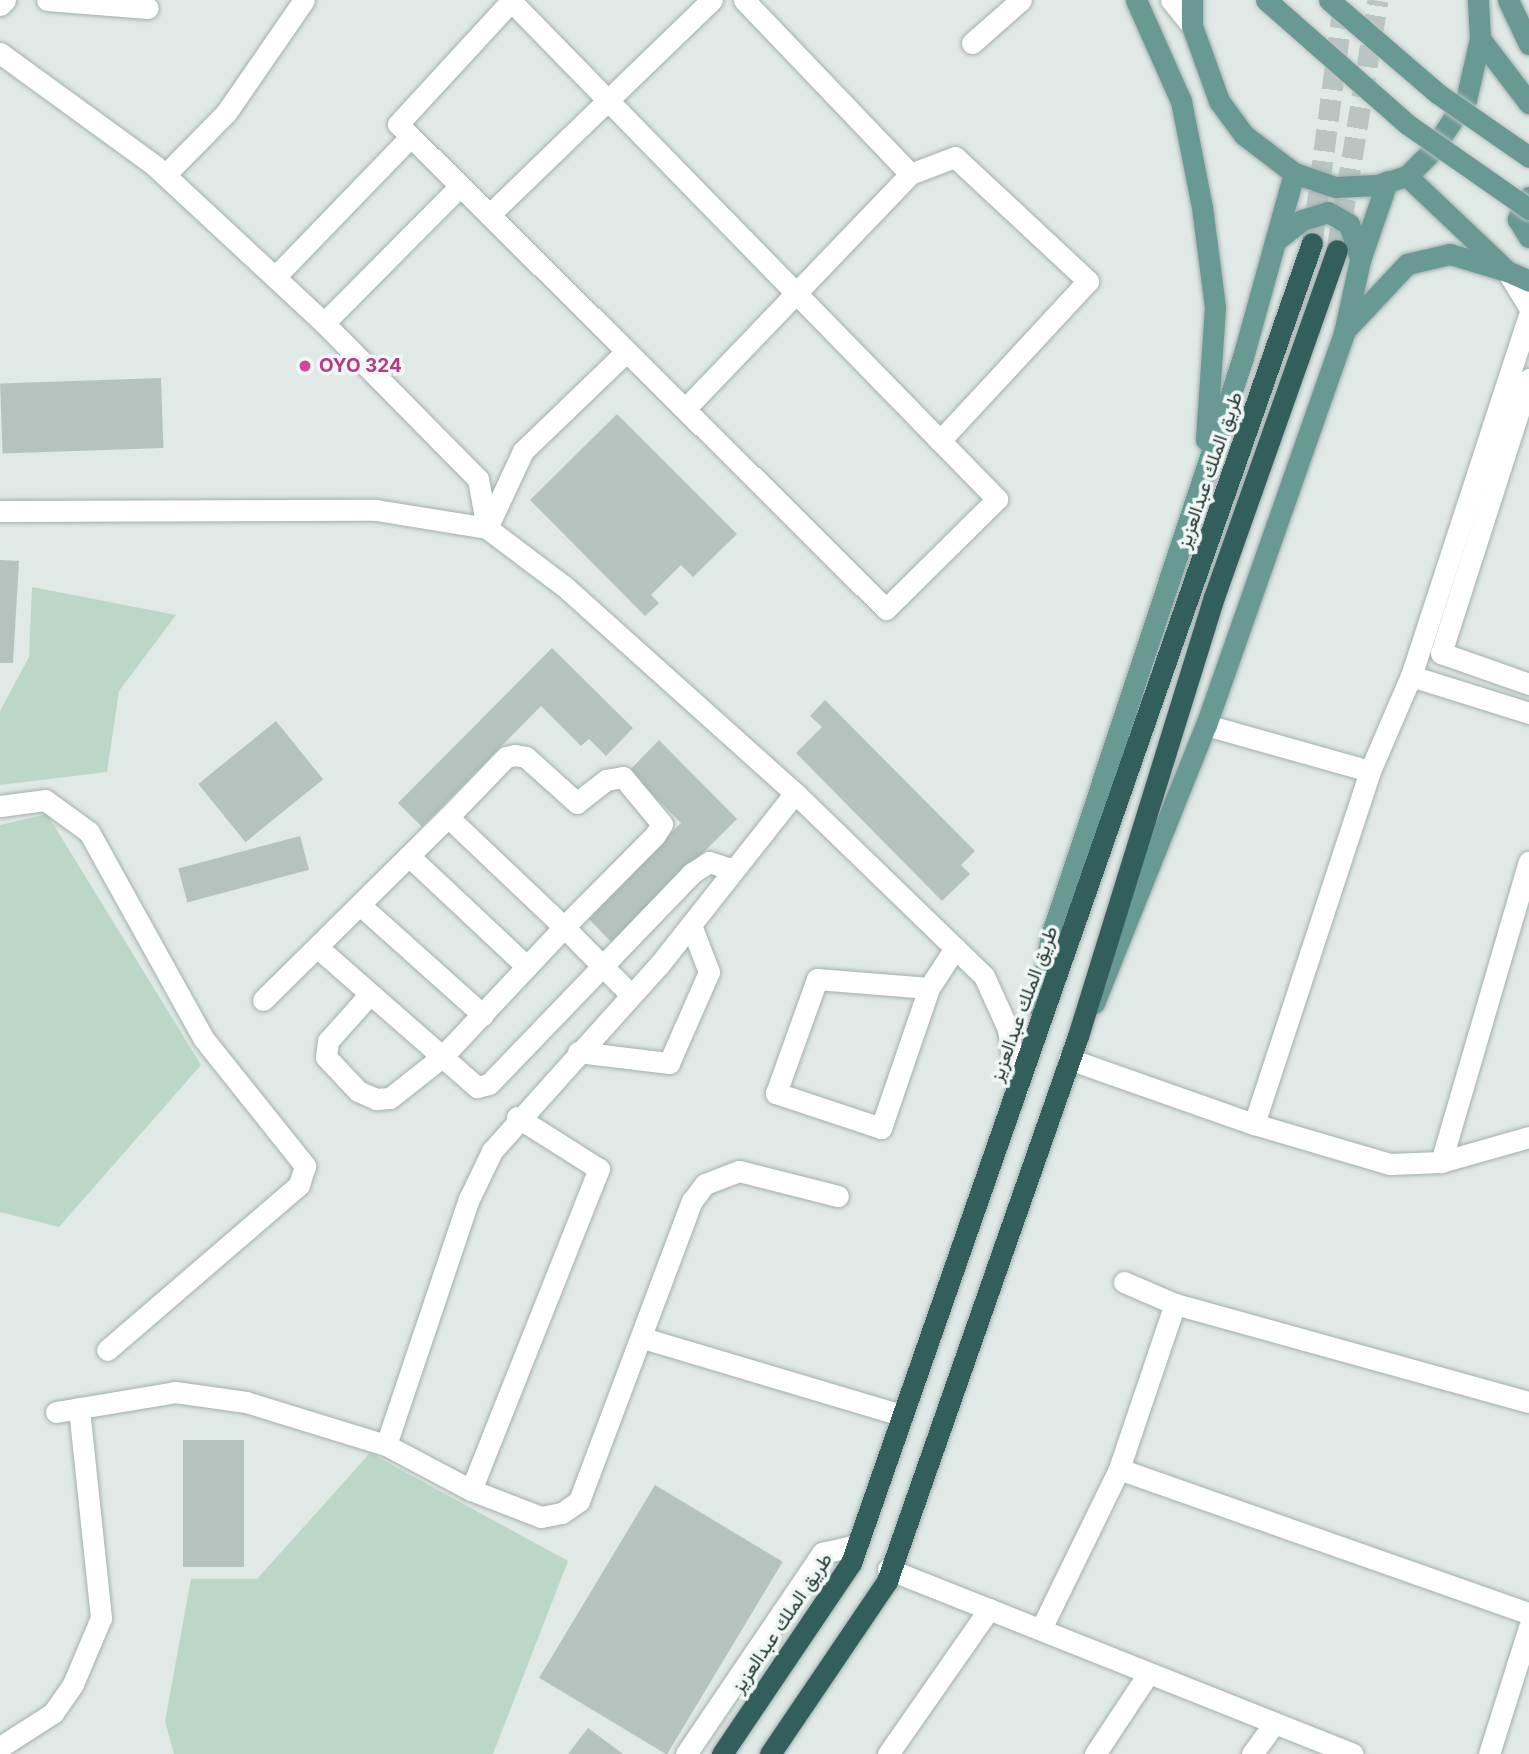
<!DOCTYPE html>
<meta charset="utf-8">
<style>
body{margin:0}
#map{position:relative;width:1529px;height:1754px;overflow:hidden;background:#e0e9e6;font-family:Inter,Vazirmatn,sans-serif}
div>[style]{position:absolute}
.green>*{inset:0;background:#bbd8c6}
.building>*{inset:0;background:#b5c3bf;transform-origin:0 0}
.highway-tunnel>*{height:21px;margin-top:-10.5px;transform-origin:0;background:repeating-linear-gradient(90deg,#bac5c2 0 21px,transparent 0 31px)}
.roads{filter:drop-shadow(0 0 2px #a3b0ad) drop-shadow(0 0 2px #a3b0ad)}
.minor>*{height:21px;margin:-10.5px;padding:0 10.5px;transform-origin:10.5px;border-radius:10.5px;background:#fff}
.major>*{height:21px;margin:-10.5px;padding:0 10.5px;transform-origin:10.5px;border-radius:10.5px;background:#699993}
.highway>*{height:21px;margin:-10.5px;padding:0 10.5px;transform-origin:10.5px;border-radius:10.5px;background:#325f5c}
.bridges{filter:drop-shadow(0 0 2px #bdc3c2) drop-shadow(0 0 2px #bdc3c2)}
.major-bridge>*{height:21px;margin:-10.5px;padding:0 10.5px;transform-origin:10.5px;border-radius:10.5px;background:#699993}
.dots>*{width:19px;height:19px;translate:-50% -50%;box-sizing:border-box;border:4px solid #eff6f3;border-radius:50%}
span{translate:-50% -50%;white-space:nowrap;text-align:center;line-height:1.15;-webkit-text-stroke:7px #eff6f3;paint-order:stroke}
.hotel-label{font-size:19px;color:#b23c85;font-weight:700}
.left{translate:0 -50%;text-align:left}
.street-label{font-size:19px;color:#223734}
</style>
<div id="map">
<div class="green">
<div style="clip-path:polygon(32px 587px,176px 615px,119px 691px,107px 772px,0 785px,0 711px,29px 657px)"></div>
<div style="clip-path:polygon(47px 814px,201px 1065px,59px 1227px,0 1212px,0 825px)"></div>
<div style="clip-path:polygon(370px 1453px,568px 1561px,493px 1754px,174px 1754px,165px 1721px,191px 1579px,257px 1579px)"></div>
</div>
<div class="building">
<div style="left:161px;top:378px;width:70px;height:161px;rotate:88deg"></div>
<div style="clip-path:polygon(617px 414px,737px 534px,693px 577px,681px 565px,651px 595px,659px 603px,645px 616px,530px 500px)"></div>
<div style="clip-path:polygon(0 560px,19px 561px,13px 663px,0 663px)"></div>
<div style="clip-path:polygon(552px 648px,633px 728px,606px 756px,589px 739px,581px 746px,541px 706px,422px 827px,398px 803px)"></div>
<div style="clip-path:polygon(825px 700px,975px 851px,961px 865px,970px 874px,942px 901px,796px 753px,822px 727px,810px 716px)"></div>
<div style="left:276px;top:721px;width:75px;height:100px;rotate:51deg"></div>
<div style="clip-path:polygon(659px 740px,737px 819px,612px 943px,586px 916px,681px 823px,629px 771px)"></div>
<div style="left:300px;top:836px;width:35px;height:126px;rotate:75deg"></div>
<div style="left:244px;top:1440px;width:127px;height:61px;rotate:90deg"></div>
<div style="left:655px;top:1485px;width:149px;height:225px;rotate:31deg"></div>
<div style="clip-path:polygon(588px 1728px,623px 1754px,568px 1754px)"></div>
</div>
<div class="highway-tunnel">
<div style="left:1312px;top:243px;width:245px;rotate:-82.5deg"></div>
<div style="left:1337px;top:250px;width:253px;rotate:-80.7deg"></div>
</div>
<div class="roads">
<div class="minor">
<div style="left:47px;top:0;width:101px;rotate:4.5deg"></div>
<div style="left:744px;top:0;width:240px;rotate:46.3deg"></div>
<div style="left:910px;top:174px;width:48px;rotate:-20.7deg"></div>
<div style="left:955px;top:157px;width:182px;rotate:43deg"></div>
<div style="left:1088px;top:281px;width:218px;rotate:132.8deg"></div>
<div style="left:1171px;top:0;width:33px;rotate:51deg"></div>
<div style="left:511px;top:1px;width:696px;rotate:45.7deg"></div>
<div style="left:997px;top:499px;width:156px;rotate:135.3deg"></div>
<div style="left:886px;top:609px;width:688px;rotate:-135.18deg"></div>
<div style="left:398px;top:124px;width:167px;rotate:-47.4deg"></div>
<div style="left:511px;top:1px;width:2px;rotate:-27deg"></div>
<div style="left:0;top:5px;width:7px;rotate:-45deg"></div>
<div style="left:972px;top:43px;width:65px;rotate:-41.3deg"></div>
<div style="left:0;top:53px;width:190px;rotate:36deg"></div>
<div style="left:154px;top:165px;width:232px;rotate:42.9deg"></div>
<div style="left:324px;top:323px;width:219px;rotate:45.4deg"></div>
<div style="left:478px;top:479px;width:50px;rotate:79.6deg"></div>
<div style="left:165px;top:175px;width:87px;rotate:-45.5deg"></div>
<div style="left:226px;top:113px;width:137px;rotate:-55.4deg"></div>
<div style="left:489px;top:215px;width:310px;rotate:-44deg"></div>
<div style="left:1507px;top:271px;width:42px;rotate:58.6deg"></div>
<div style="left:275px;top:277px;width:194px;rotate:-46deg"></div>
<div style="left:324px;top:323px;width:193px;rotate:-45.2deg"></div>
<div style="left:1529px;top:379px;width:288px;rotate:107.8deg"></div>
<div style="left:1441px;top:653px;width:93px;rotate:19.4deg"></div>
<div style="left:685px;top:409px;width:325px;rotate:-46.2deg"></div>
<div style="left:0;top:511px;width:376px;rotate:-0.2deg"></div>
<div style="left:376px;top:510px;width:112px;rotate:9.2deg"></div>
<div style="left:487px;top:528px;width:96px;rotate:37deg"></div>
<div style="left:564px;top:586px;width:310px;rotate:41.9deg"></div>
<div style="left:795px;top:793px;width:263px;rotate:44.1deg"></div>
<div style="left:984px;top:976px;width:58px;rotate:65.6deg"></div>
<div style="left:1008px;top:1029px;width:61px;rotate:81.5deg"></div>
<div style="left:487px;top:528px;width:85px;rotate:-64.9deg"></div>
<div style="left:523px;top:451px;width:144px;rotate:-43.9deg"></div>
<div style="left:1411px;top:676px;width:124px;rotate:17.4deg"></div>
<div style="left:1206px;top:725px;width:170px;rotate:15.7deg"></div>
<div style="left:0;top:806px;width:45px;rotate:-7.6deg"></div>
<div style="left:45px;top:800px;width:54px;rotate:36deg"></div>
<div style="left:89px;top:832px;width:235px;rotate:61deg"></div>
<div style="left:203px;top:1038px;width:164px;rotate:51.4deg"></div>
<div style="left:305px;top:1166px;width:20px;rotate:108deg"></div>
<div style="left:299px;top:1185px;width:253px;rotate:139.3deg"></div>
<div style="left:409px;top:856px;width:162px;rotate:43.2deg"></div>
<div style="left:360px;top:905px;width:165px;rotate:41.8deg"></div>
<div style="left:317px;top:947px;width:213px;rotate:41.2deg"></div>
<div style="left:477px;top:1087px;width:12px;rotate:-14deg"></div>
<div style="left:489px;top:1084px;width:293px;rotate:-46.1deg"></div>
<div style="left:692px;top:873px;width:20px;rotate:-33deg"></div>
<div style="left:709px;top:862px;width:26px;rotate:18deg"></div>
<div style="left:929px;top:988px;width:148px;rotate:108.9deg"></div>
<div style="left:881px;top:1128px;width:111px;rotate:-161.6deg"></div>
<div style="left:776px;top:1093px;width:121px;rotate:-70.2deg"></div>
<div style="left:817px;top:979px;width:112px;rotate:4.6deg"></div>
<div style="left:929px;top:988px;width:48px;rotate:-57deg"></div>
<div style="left:369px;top:995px;width:62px;rotate:131.7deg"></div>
<div style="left:328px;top:1041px;width:16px;rotate:97deg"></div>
<div style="left:326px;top:1057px;width:47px;rotate:46.7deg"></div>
<div style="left:358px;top:1091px;width:20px;rotate:24deg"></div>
<div style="left:376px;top:1099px;width:14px;rotate:-4deg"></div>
<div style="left:390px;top:1098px;width:66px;rotate:-38.3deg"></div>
<div style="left:442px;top:1057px;width:178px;rotate:-46.8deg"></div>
<div style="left:564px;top:927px;width:129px;rotate:-45.3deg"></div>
<div style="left:655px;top:835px;width:13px;rotate:-58deg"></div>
<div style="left:662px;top:824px;width:61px;rotate:-129.7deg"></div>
<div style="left:623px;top:777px;width:17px;rotate:170deg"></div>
<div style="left:606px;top:780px;width:37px;rotate:142deg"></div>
<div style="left:577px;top:803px;width:69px;rotate:-138deg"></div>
<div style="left:526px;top:757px;width:11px;rotate:-170deg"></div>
<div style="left:515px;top:755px;width:9px;rotate:167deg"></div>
<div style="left:506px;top:757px;width:83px;rotate:134deg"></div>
<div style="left:448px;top:817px;width:160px;rotate:43.5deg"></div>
<div style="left:564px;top:927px;width:95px;rotate:45.4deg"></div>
<div style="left:263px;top:1000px;width:260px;rotate:-44.7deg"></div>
<div style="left:578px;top:1052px;width:92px;rotate:6.9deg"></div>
<div style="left:669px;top:1063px;width:99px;rotate:-66.3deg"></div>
<div style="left:709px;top:972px;width:50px;rotate:-111deg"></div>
<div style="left:1069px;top:1059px;width:196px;rotate:19.4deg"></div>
<div style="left:1254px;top:1124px;width:142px;rotate:16.4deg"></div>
<div style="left:1390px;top:1164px;width:51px;rotate:-2.2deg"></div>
<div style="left:1441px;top:1162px;width:91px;rotate:-15.9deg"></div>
<div style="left:1254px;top:1124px;width:372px;rotate:-71.8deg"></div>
<div style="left:1370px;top:771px;width:103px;rotate:-66.7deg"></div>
<div style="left:1411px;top:676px;width:379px;rotate:-71.9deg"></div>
<div style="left:1441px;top:1162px;width:313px;rotate:-73.7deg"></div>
<div style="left:1124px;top:1282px;width:56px;rotate:23.3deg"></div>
<div style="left:1175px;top:1304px;width:367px;rotate:15.5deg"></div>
<div style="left:643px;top:1338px;width:269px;rotate:16.6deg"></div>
<div style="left:56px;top:1412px;width:121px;rotate:-9.5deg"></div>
<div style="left:175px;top:1392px;width:72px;rotate:8deg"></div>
<div style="left:246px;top:1402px;width:146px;rotate:17.1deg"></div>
<div style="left:386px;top:1445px;width:96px;rotate:27.9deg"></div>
<div style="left:471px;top:1490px;width:75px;rotate:21.1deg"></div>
<div style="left:541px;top:1517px;width:21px;rotate:-11deg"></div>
<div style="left:562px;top:1513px;width:21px;rotate:-35deg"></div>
<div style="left:579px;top:1501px;width:321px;rotate:-69.4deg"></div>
<div style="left:692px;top:1201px;width:21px;rotate:-53deg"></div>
<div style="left:705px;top:1184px;width:36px;rotate:-21deg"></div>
<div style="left:739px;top:1171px;width:102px;rotate:14.2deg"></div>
<div style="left:386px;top:1445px;width:260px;rotate:-71.4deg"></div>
<div style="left:469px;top:1199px;width:53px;rotate:-64.4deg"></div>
<div style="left:492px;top:1151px;width:250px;rotate:-48.1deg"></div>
<div style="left:659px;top:965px;width:219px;rotate:-51.7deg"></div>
<div style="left:1119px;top:1469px;width:435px;rotate:19.4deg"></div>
<div style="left:471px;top:1490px;width:346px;rotate:-68.3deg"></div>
<div style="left:599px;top:1169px;width:97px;rotate:-147.6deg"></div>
<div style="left:888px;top:1569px;width:500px;rotate:21.7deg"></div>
<div style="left:1041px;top:1629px;width:178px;rotate:-64deg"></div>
<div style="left:1119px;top:1469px;width:174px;rotate:-71.3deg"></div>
<div style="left:0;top:1747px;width:63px;rotate:-32.7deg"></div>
<div style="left:53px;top:1713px;width:35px;rotate:-55deg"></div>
<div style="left:73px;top:1684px;width:72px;rotate:-67deg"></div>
<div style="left:101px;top:1618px;width:211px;rotate:-96deg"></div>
<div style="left:686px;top:1754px;width:243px;rotate:-55.9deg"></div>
<div style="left:822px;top:1553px;width:36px;rotate:-13deg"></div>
<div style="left:888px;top:1754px;width:177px;rotate:-55.1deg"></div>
<div style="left:1095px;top:1754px;width:96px;rotate:-56.5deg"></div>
<div style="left:1252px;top:1754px;width:37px;rotate:-54deg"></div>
<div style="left:1489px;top:1754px;width:133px;rotate:-72.5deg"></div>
</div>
<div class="major">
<div style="left:1136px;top:0;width:111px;rotate:66deg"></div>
<div style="left:1181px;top:101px;width:108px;rotate:78.8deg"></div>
<div style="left:1202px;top:207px;width:101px;rotate:82.6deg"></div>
<div style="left:1215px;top:307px;width:133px;rotate:93.9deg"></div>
<div style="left:1192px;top:0;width:26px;rotate:90deg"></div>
<div style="left:1192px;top:26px;width:80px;rotate:70.2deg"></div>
<div style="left:1219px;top:101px;width:42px;rotate:53.7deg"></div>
<div style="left:1244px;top:135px;width:63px;rotate:37.2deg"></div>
<div style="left:1294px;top:173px;width:43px;rotate:18.9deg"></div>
<div style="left:1335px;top:187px;width:42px;rotate:-2.7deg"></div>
<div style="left:1377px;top:185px;width:31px;rotate:-17deg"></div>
<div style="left:1407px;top:176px;width:34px;rotate:-45deg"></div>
<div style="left:1431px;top:152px;width:63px;rotate:-56.1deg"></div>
<div style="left:1466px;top:100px;width:63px;rotate:-77.1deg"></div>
<div style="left:1480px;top:39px;width:39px;rotate:-93deg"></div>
<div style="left:1508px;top:0;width:49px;rotate:64.5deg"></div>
<div style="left:1480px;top:39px;width:81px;rotate:52.6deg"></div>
<div style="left:1407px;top:176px;width:138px;rotate:43.5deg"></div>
<div style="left:1507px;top:271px;width:24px;rotate:24deg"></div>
<div style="left:1529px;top:197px;width:25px;rotate:117deg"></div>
<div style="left:1518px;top:219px;width:21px;rotate:59deg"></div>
<div style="left:1279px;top:238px;width:29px;rotate:-38deg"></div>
<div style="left:1302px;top:220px;width:27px;rotate:-17deg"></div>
<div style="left:1328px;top:212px;width:24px;rotate:30deg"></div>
<div style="left:1349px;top:224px;width:36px;rotate:72deg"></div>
<div style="left:1347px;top:328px;width:88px;rotate:-46.8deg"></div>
<div style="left:1407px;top:264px;width:44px;rotate:-13.1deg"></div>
<div style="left:1450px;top:254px;width:59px;rotate:16.6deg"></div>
<div style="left:1094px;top:1003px;width:300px;rotate:-68.1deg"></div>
<div style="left:1206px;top:725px;width:416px;rotate:-70.6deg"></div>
<div style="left:1344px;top:333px;width:75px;rotate:-77.6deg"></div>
<div style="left:1360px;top:260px;width:83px;rotate:-70.9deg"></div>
<div style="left:1039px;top:1007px;width:72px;rotate:-80.4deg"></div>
<div style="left:1051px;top:936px;width:610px;rotate:-71.65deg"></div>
<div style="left:1243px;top:357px;width:191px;rotate:-74.5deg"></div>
</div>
<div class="highway">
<div style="left:722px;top:1754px;width:230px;rotate:-56deg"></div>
<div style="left:851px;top:1563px;width:1398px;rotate:-70.75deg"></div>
<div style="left:770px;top:1754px;width:209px;rotate:-55.9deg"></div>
<div style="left:887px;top:1581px;width:577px;rotate:-70.69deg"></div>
<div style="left:1078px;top:1036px;width:460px;rotate:-72.8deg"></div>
<div style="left:1214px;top:597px;width:368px;rotate:-70.5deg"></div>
</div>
</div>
<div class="bridges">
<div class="major-bridge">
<div style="left:1266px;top:0;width:188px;rotate:41.3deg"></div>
<div style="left:1407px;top:124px;width:149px;rotate:34.9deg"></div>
<div style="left:1329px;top:0;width:143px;rotate:40.7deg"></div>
<div style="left:1437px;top:93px;width:112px;rotate:34.8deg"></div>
</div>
</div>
<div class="dots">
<div style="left:305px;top:366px;background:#d1479c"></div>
</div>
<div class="hotel-label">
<span class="left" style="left:319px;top:366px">OYO 324</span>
</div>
<div class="street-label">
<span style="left:1210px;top:470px;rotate:-71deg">طريق الملك عبدالعزيز</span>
<span style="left:1024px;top:1004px;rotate:-70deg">طريق الملك عبدالعزيز</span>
<span style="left:782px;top:1623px;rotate:-56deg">طريق الملك عبدالعزيز</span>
</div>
</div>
